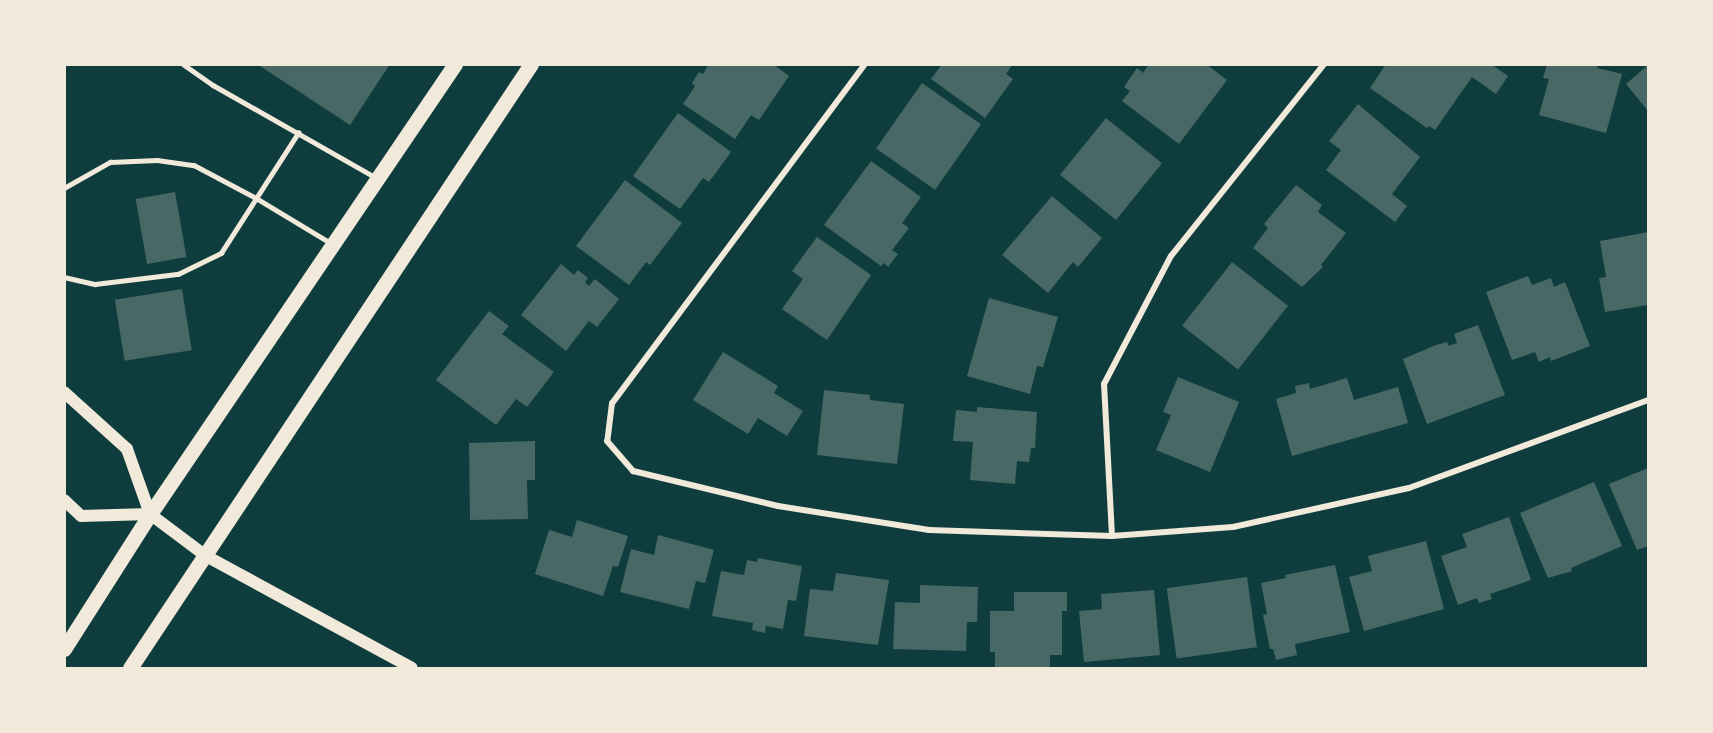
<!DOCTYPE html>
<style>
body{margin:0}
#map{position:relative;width:1713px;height:733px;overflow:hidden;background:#0f3d3e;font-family:Georgia,serif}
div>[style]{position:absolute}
.building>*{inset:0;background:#486865;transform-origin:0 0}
.service>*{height:4.5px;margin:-2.25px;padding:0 2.25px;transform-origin:2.25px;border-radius:2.25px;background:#f1e9da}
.minor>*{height:6px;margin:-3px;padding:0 3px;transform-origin:3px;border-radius:3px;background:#f1e9da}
.secondary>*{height:12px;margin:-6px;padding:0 6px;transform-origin:6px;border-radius:6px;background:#f1e9da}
.primary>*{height:15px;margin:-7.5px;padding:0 7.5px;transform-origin:7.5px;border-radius:7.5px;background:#f1e9da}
span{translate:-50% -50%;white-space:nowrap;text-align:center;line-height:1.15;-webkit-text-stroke:4.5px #f1e9da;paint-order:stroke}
.frame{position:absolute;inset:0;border:66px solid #f1e9da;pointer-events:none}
</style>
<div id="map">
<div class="building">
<div style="clip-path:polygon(257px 64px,390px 64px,350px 125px)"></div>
<div style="clip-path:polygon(709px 64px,773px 64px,789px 76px,759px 120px,751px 115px,735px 139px,683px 104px,695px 86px,692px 83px,699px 72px,703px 74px)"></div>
<div style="clip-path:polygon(942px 64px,1013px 64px,1006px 74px,1013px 79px,985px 118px,931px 79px)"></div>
<div style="clip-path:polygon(1149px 64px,1206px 64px,1227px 80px,1179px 144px,1122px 101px,1130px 91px,1124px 87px,1137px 68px,1143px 73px)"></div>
<div style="clip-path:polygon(1386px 64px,1491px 64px,1508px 76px,1496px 94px,1472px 77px,1435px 130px,1429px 126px,1427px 128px,1370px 88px)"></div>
<div style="clip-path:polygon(1547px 64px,1598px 64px,1597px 68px,1622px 74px,1606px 133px,1539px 115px,1549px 79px,1543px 78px)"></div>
<div style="clip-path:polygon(1648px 65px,1648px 111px,1626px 84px)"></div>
<div style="left:922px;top:83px;width:72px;height:80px;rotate:35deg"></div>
<div style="clip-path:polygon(1358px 104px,1420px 157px,1392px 194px,1407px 206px,1395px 222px,1326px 170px,1341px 150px,1329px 141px)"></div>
<div style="clip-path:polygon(678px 113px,731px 152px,709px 182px,703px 178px,680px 209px,633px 176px)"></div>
<div style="left:1106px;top:118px;width:72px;height:73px;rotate:39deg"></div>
<div style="clip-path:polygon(871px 161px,921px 197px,902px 223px,909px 228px,892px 250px,898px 254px,888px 267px,884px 263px,881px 266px,824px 225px)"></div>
<div style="clip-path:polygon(625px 180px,682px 223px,650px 265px,646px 262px,629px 285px,576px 246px)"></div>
<div style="clip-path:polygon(1296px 185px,1322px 205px,1318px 212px,1346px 233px,1321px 265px,1323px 267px,1302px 287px,1253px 248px,1268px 228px,1264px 224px)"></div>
<div style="left:175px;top:192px;width:66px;height:40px;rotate:80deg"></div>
<div style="clip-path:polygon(1052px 196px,1102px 238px,1078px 267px,1073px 262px,1048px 293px,1002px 255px)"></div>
<div style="clip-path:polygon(1648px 232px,1648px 305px,1605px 312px,1599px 278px,1606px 277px,1600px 241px)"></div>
<div style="clip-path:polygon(817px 237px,871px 275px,827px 340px,782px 309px,803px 279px,792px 271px)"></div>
<div style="left:1232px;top:262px;width:71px;height:81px;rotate:38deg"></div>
<div style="clip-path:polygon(561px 264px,574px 275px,578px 270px,588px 278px,585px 282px,589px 286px,595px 279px,619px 299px,597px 327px,589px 321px,566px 351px,521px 315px)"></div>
<div style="clip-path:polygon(1528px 276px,1532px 285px,1551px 278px,1554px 287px,1565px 282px,1590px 346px,1551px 361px,1550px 357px,1539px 362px,1535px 352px,1512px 360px,1486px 292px)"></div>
<div style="left:182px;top:289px;width:62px;height:68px;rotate:81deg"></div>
<div style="clip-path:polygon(989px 298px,1058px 317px,1043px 367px,1037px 366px,1030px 394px,967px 376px)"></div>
<div style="clip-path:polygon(489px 311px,509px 326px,502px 334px,554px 372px,527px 407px,516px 399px,496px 425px,436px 380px)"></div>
<div style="clip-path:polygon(1478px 325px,1505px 395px,1427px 424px,1403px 359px,1436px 345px,1447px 342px,1449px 346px,1457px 343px,1454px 334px)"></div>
<div style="clip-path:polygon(723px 352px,778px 386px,774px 393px,803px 411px,787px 436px,758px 418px,748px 434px,693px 400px)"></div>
<div style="clip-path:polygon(1178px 377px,1239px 402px,1210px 472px,1156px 450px,1171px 415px,1163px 412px)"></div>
<div style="clip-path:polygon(1347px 378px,1354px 400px,1398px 387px,1408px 423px,1292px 456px,1276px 399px,1296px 393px,1295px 386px,1309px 383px,1310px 389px)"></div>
<div style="clip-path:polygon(824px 390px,870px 395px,870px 400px,904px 404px,897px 464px,817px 455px)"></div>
<div style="clip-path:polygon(977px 407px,1037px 412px,1035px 448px,1031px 448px,1029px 462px,1017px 461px,1015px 484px,970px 480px,973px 442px,953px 441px,956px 410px,977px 412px)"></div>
<div style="clip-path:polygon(535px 441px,535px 480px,527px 480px,528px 519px,470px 520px,469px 443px)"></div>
<div style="clip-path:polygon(1648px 468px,1648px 546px,1637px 550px,1609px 484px)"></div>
<div style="clip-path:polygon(1594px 482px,1622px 546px,1571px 568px,1572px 571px,1548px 578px,1520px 513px)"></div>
<div style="clip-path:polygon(1509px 517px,1531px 580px,1490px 594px,1492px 599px,1479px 603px,1477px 598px,1458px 605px,1441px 556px,1467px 547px,1462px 534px)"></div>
<div style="clip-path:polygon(577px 520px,628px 536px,618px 567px,613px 566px,603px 596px,535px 574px,549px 530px,572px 537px)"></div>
<div style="clip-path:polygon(658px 535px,714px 550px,705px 583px,696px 581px,689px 609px,620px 592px,631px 549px,654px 555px)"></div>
<div style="clip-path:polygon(1426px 541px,1444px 609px,1364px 631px,1349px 577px,1372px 571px,1368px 556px)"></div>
<div style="clip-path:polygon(758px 558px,802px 566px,796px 601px,788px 600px,783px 629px,766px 626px,765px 633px,752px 630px,753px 623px,712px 616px,721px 571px,744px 575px,747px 560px,757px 562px)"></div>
<div style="clip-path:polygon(1335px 565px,1350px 632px,1295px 644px,1297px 655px,1276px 660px,1273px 649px,1270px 649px,1263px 615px,1267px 614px,1261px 583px,1286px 578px,1285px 575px)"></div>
<div style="clip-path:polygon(836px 573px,889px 580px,878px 645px,804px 636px,810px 589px,833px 591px)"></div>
<div style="left:1247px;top:577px;width:71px;height:81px;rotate:82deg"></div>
<div style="clip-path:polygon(920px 585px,978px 587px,977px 622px,967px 622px,966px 651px,893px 649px,895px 602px,920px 603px)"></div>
<div style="clip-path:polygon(1154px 590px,1160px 655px,1084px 662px,1079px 611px,1102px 609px,1101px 594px)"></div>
<div style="clip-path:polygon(1014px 592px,1067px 592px,1067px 611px,1062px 611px,1062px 655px,1050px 655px,1050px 668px,995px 668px,995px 652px,990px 652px,990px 611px,1014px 611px)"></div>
</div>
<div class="service">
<div style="left:183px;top:64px;width:37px;rotate:35deg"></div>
<div style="left:213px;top:85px;width:186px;rotate:29.6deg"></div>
<div style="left:64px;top:188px;width:53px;rotate:-29.5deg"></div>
<div style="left:110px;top:162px;width:47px;rotate:-2.4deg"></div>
<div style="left:157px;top:160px;width:37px;rotate:8deg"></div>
<div style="left:194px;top:165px;width:70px;rotate:28deg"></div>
<div style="left:256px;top:198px;width:87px;rotate:31deg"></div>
<div style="left:64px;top:277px;width:32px;rotate:13deg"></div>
<div style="left:95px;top:284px;width:84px;rotate:-6.9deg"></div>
<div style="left:178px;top:274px;width:48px;rotate:-26deg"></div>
<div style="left:221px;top:253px;width:143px;rotate:-57.3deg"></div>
</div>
<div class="minor">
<div style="left:865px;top:64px;width:423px;rotate:126.7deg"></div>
<div style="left:612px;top:403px;width:38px;rotate:97deg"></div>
<div style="left:607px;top:441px;width:40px;rotate:49deg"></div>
<div style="left:633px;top:471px;width:149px;rotate:13.6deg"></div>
<div style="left:778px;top:506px;width:153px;rotate:9deg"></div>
<div style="left:929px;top:530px;width:183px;rotate:1.9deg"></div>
<div style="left:1112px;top:536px;width:121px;rotate:-4.3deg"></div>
<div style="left:1233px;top:527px;width:180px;rotate:-12.5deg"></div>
<div style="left:1409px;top:488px;width:255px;rotate:-20.2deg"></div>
<div style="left:1112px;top:536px;width:152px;rotate:-93deg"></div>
<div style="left:1104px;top:384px;width:144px;rotate:-62.4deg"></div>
<div style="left:1171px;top:256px;width:246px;rotate:-51.4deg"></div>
</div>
<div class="secondary">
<div style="left:64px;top:392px;width:85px;rotate:42.1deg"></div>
<div style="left:127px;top:449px;width:69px;rotate:70.5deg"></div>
<div style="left:150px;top:514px;width:70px;rotate:36.9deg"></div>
<div style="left:206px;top:556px;width:234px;rotate:28.5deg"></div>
<div style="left:64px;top:500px;width:23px;rotate:43deg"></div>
<div style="left:81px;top:516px;width:69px;rotate:-1.7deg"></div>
</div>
<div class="primary">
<div style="left:64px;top:649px;width:160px;rotate:-57.5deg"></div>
<div style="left:150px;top:514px;width:544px;rotate:-55.87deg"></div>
<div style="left:130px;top:668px;width:725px;rotate:-56.42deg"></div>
</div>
<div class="frame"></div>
</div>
